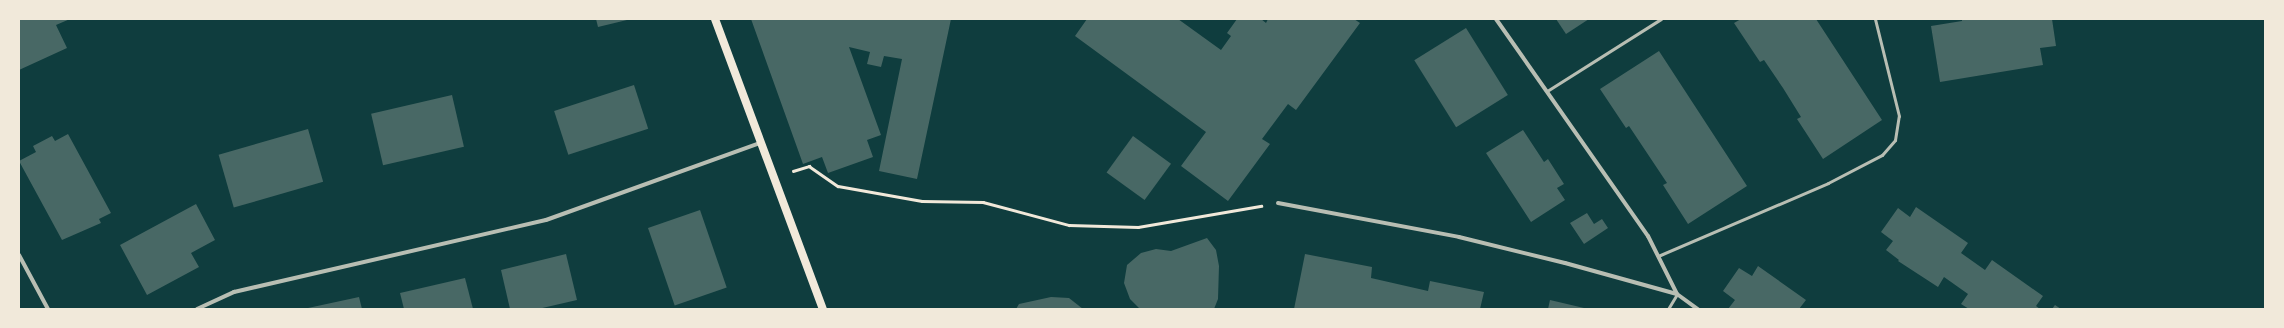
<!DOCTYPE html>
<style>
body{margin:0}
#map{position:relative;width:2284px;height:328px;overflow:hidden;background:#0f3d3e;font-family:Jost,sans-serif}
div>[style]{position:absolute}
.building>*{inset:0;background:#486865;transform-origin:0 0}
.path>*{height:2.5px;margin:-1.25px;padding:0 1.25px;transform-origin:1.25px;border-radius:1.25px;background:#f1e9da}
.service>*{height:3px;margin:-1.5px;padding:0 1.5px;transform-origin:1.5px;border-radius:1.5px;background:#b8beb3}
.minor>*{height:4px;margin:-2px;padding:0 2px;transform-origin:2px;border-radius:2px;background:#b8beb3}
.secondary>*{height:8px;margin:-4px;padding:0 4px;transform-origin:4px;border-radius:4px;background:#f1e9da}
span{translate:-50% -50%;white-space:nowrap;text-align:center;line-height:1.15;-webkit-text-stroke:4px #f1e9da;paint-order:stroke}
.frame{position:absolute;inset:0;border:20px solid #f1e9da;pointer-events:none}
</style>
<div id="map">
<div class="building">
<div style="clip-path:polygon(19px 19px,70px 19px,56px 25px,67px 48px,19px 70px)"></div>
<div style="clip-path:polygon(596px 19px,627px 19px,627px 20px,598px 27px)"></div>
<div style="clip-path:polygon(751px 19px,951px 19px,917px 179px,879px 171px,902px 59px,884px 56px,881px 67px,867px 64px,870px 52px,849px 47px,881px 135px,867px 140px,873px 157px,828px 173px,822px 157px,803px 164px)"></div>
<div style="clip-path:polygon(1087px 19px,1178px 19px,1221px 50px,1231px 36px,1227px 33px,1237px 19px,1261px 19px,1266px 23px,1268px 19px,1354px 19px,1360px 23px,1296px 110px,1288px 104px,1262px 139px,1270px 144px,1228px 201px,1181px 166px,1206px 132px,1075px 36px)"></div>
<div style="clip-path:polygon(1556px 19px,1589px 19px,1566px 34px)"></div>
<div style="clip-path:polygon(1741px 19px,1816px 19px,1882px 120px,1823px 159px,1797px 119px,1801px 117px,1783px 88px,1764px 60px,1760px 62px,1734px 23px)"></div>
<div style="clip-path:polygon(1962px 19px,2052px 19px,2056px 46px,2040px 48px,2043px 65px,1940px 82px,1931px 26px,1962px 21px)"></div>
<div style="left:1466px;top:28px;width:79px;height:61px;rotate:58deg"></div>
<div style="clip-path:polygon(1659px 51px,1747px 186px,1688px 224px,1663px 185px,1667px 183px,1629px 126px,1626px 128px,1600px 89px)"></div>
<div style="left:634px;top:85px;width:46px;height:84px;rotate:72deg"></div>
<div style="left:452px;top:95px;width:53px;height:83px;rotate:77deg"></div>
<div style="left:308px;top:129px;width:55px;height:93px;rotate:74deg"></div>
<div style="clip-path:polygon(1523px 130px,1544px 162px,1548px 159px,1564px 184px,1557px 188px,1565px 200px,1531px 222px,1486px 153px)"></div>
<div style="clip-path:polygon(68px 134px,111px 213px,99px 219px,101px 223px,62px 240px,19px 161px,36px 152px,33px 146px,52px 136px,55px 141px)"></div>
<div style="left:1133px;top:136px;width:47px;height:45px;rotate:36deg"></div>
<div style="clip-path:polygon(196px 204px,215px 240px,191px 253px,199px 267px,147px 295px,120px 245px)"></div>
<div style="clip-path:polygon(1916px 207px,1968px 243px,1961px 253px,1985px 270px,1992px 260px,2043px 296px,2036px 306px,2040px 309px,1969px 309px,1961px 304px,1968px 294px,1944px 277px,1938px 287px,1898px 261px,1899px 260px,1886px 250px,1893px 241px,1881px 232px,1898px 208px,1910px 217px)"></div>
<div style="left:700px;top:210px;width:82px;height:55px;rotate:71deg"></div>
<div style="clip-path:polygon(1587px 213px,1594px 224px,1602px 219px,1608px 228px,1584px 244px,1570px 223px)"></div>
<div style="clip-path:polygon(1207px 238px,1216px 250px,1219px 266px,1218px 299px,1214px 309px,1140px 309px,1130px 299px,1124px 283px,1127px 265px,1141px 253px,1156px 249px,1171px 251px)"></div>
<div style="clip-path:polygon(566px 254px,577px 300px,538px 309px,510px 309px,501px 270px)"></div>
<div style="clip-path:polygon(1305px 254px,1372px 267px,1371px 278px,1428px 291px,1430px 281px,1484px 292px,1480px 309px,1294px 309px)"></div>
<div style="clip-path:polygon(1758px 266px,1806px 300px,1799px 309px,1728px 309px,1735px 300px,1723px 291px,1739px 268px,1752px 276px)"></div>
<div style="clip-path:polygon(465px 278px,473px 309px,404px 309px,400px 293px)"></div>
<div style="clip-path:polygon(359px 297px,362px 309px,309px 309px,308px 308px)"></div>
<div style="clip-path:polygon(1051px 297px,1069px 298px,1083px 309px,1016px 309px,1019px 304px)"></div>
<div style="clip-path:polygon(1550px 300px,1584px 308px,1584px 309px,1548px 309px)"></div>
<div style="clip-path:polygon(2055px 305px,2061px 309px,2052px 309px)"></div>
</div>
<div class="path">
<div style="left:793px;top:171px;width:17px;rotate:-17deg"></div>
<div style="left:809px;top:166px;width:35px;rotate:35deg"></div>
<div style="left:838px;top:186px;width:85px;rotate:10.1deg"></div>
<div style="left:922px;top:201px;width:61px;rotate:0.9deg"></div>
<div style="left:983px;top:202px;width:89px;rotate:15deg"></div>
<div style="left:1069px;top:225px;width:69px;rotate:1.7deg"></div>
<div style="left:1138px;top:227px;width:125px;rotate:-9.7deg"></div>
</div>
<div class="service">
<div style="left:1547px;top:91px;width:135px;rotate:-32.3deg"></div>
<div style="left:1658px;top:256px;width:185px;rotate:-23.2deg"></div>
<div style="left:1828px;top:183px;width:61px;rotate:-27.4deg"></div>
<div style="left:1882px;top:155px;width:20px;rotate:-49deg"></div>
<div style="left:1895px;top:140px;width:24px;rotate:-81deg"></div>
<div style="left:1899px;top:116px;width:100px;rotate:-103.9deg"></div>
<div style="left:1668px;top:309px;width:17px;rotate:-59deg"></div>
</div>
<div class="minor">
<div style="left:1496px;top:19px;width:265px;rotate:55deg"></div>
<div style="left:1648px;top:236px;width:65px;rotate:63.4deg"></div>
<div style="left:1278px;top:203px;width:184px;rotate:10.6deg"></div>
<div style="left:1459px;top:237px;width:109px;rotate:13.8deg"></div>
<div style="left:1565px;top:263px;width:116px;rotate:15.5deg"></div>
<div style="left:1677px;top:294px;width:26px;rotate:36deg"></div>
<div style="left:19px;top:255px;width:61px;rotate:61.8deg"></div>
<div style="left:197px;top:309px;width:41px;rotate:-24.7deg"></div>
<div style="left:234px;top:292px;width:320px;rotate:-13deg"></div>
<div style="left:546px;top:220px;width:227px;rotate:-19.8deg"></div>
</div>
<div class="secondary">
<div style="left:715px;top:19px;width:309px;rotate:69.6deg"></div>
</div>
<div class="frame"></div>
</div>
